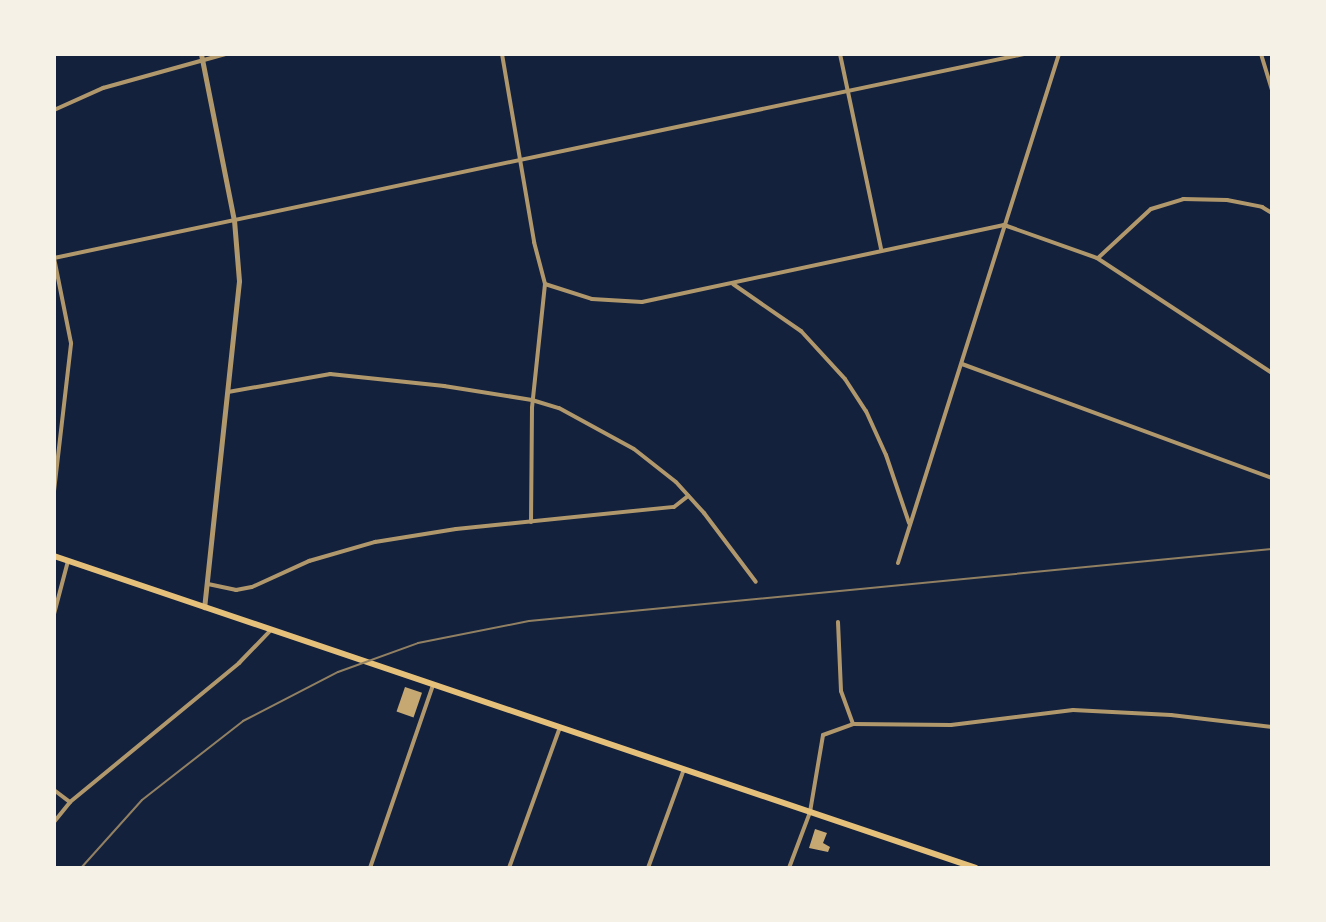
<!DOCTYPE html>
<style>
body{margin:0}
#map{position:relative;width:1326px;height:922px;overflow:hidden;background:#14213d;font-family:"Fira Sans",sans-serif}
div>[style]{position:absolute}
.building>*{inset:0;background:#c6a872;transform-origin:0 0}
.minor>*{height:4px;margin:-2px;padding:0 2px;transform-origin:2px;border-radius:2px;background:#b1986c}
.tertiary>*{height:5px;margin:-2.5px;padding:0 2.5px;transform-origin:2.5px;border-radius:2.5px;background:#b1986c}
.primary>*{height:6px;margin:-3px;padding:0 3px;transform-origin:3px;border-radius:3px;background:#e5c07b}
.rail>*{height:2px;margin:-1px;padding:0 1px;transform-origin:1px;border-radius:1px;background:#918062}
span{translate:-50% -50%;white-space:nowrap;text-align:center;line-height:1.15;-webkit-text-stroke:6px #f6f1e7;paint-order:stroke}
.frame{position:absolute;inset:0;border:56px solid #f6f1e7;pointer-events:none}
</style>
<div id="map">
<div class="building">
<div style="left:405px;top:687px;width:18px;height:26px;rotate:19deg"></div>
<div style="clip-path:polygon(815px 829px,827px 833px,823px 843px,830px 847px,828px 852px,809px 848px)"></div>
</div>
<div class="minor">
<div style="left:502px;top:54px;width:191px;rotate:80.3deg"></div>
<div style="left:534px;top:242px;width:43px;rotate:75.3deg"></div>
<div style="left:545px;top:284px;width:125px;rotate:96deg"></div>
<div style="left:532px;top:408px;width:114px;rotate:90.5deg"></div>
<div style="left:840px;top:54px;width:199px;rotate:78.1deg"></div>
<div style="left:1261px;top:54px;width:37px;rotate:73deg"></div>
<div style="left:54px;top:110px;width:54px;rotate:-24.2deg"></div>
<div style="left:103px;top:88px;width:128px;rotate:-15.5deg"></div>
<div style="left:54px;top:258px;width:991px;rotate:-11.88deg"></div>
<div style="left:1098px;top:258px;width:72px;rotate:-42.8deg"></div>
<div style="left:1151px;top:209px;width:34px;rotate:-17deg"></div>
<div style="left:1183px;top:199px;width:44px;rotate:1.3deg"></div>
<div style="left:1227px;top:200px;width:36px;rotate:11deg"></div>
<div style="left:1262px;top:207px;width:12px;rotate:31deg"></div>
<div style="left:545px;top:284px;width:49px;rotate:17.7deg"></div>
<div style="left:592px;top:299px;width:50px;rotate:3.4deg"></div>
<div style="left:642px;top:302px;width:370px;rotate:-12deg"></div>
<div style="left:1004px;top:225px;width:99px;rotate:19.5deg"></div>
<div style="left:1097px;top:258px;width:209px;rotate:33.3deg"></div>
<div style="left:733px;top:284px;width:83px;rotate:34.7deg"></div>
<div style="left:801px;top:331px;width:65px;rotate:47.5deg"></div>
<div style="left:845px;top:379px;width:38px;rotate:57deg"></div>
<div style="left:866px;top:411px;width:48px;rotate:65.6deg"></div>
<div style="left:886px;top:455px;width:72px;rotate:71.3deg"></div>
<div style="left:962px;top:364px;width:330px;rotate:20.2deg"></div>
<div style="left:228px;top:392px;width:104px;rotate:-10deg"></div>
<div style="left:330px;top:374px;width:115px;rotate:6deg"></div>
<div style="left:444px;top:386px;width:89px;rotate:9deg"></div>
<div style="left:532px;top:400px;width:28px;rotate:17deg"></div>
<div style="left:559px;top:408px;width:85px;rotate:28.7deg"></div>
<div style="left:634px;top:449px;width:53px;rotate:38.2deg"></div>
<div style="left:676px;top:482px;width:42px;rotate:47.9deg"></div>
<div style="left:704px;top:513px;width:86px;rotate:53deg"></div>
<div style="left:54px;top:491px;width:149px;rotate:-83.4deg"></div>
<div style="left:71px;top:343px;width:87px;rotate:-101.3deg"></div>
<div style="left:898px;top:563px;width:534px;rotate:-72.45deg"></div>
<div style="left:208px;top:584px;width:29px;rotate:12deg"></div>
<div style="left:236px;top:590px;width:16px;rotate:-11deg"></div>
<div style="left:252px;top:587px;width:63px;rotate:-24.5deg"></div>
<div style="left:309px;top:561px;width:69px;rotate:-16.1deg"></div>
<div style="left:375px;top:542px;width:82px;rotate:-9.1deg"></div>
<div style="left:456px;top:529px;width:219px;rotate:-5.8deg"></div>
<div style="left:674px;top:507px;width:18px;rotate:-38deg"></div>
<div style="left:54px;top:614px;width:55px;rotate:-75.2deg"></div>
<div style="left:838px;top:622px;width:69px;rotate:87.5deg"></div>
<div style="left:841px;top:691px;width:35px;rotate:70deg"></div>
<div style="left:54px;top:790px;width:20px;rotate:37deg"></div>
<div style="left:54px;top:822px;width:26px;rotate:-51deg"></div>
<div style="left:70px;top:802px;width:219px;rotate:-39.4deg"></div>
<div style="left:239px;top:663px;width:46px;rotate:-45.9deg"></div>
<div style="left:370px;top:868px;width:194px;rotate:-71deg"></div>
<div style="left:509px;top:868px;width:150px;rotate:-70.1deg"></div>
<div style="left:648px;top:868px;width:105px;rotate:-70deg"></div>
<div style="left:789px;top:868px;width:60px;rotate:-69.4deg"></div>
<div style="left:810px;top:812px;width:78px;rotate:-80.4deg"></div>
<div style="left:823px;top:735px;width:32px;rotate:-20deg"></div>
<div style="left:853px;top:724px;width:98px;rotate:0.6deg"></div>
<div style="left:951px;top:725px;width:123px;rotate:-7deg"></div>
<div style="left:1073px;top:710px;width:98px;rotate:2.9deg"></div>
<div style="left:1171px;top:715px;width:102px;rotate:6.8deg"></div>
</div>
<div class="tertiary">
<div style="left:201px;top:54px;width:169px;rotate:78.8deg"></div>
<div style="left:234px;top:220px;width:61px;rotate:85.3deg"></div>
<div style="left:239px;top:281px;width:328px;rotate:96.1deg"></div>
</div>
<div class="primary">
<div style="left:54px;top:556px;width:973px;rotate:18.7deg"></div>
</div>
<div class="rail">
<div style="left:81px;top:868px;width:91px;rotate:-48.1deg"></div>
<div style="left:142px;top:800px;width:128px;rotate:-38deg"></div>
<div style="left:243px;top:721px;width:107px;rotate:-27.3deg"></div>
<div style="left:338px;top:672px;width:85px;rotate:-19.9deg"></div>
<div style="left:418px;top:643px;width:113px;rotate:-11.2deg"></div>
<div style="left:529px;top:621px;width:746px;rotate:-5.53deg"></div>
</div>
<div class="frame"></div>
</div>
